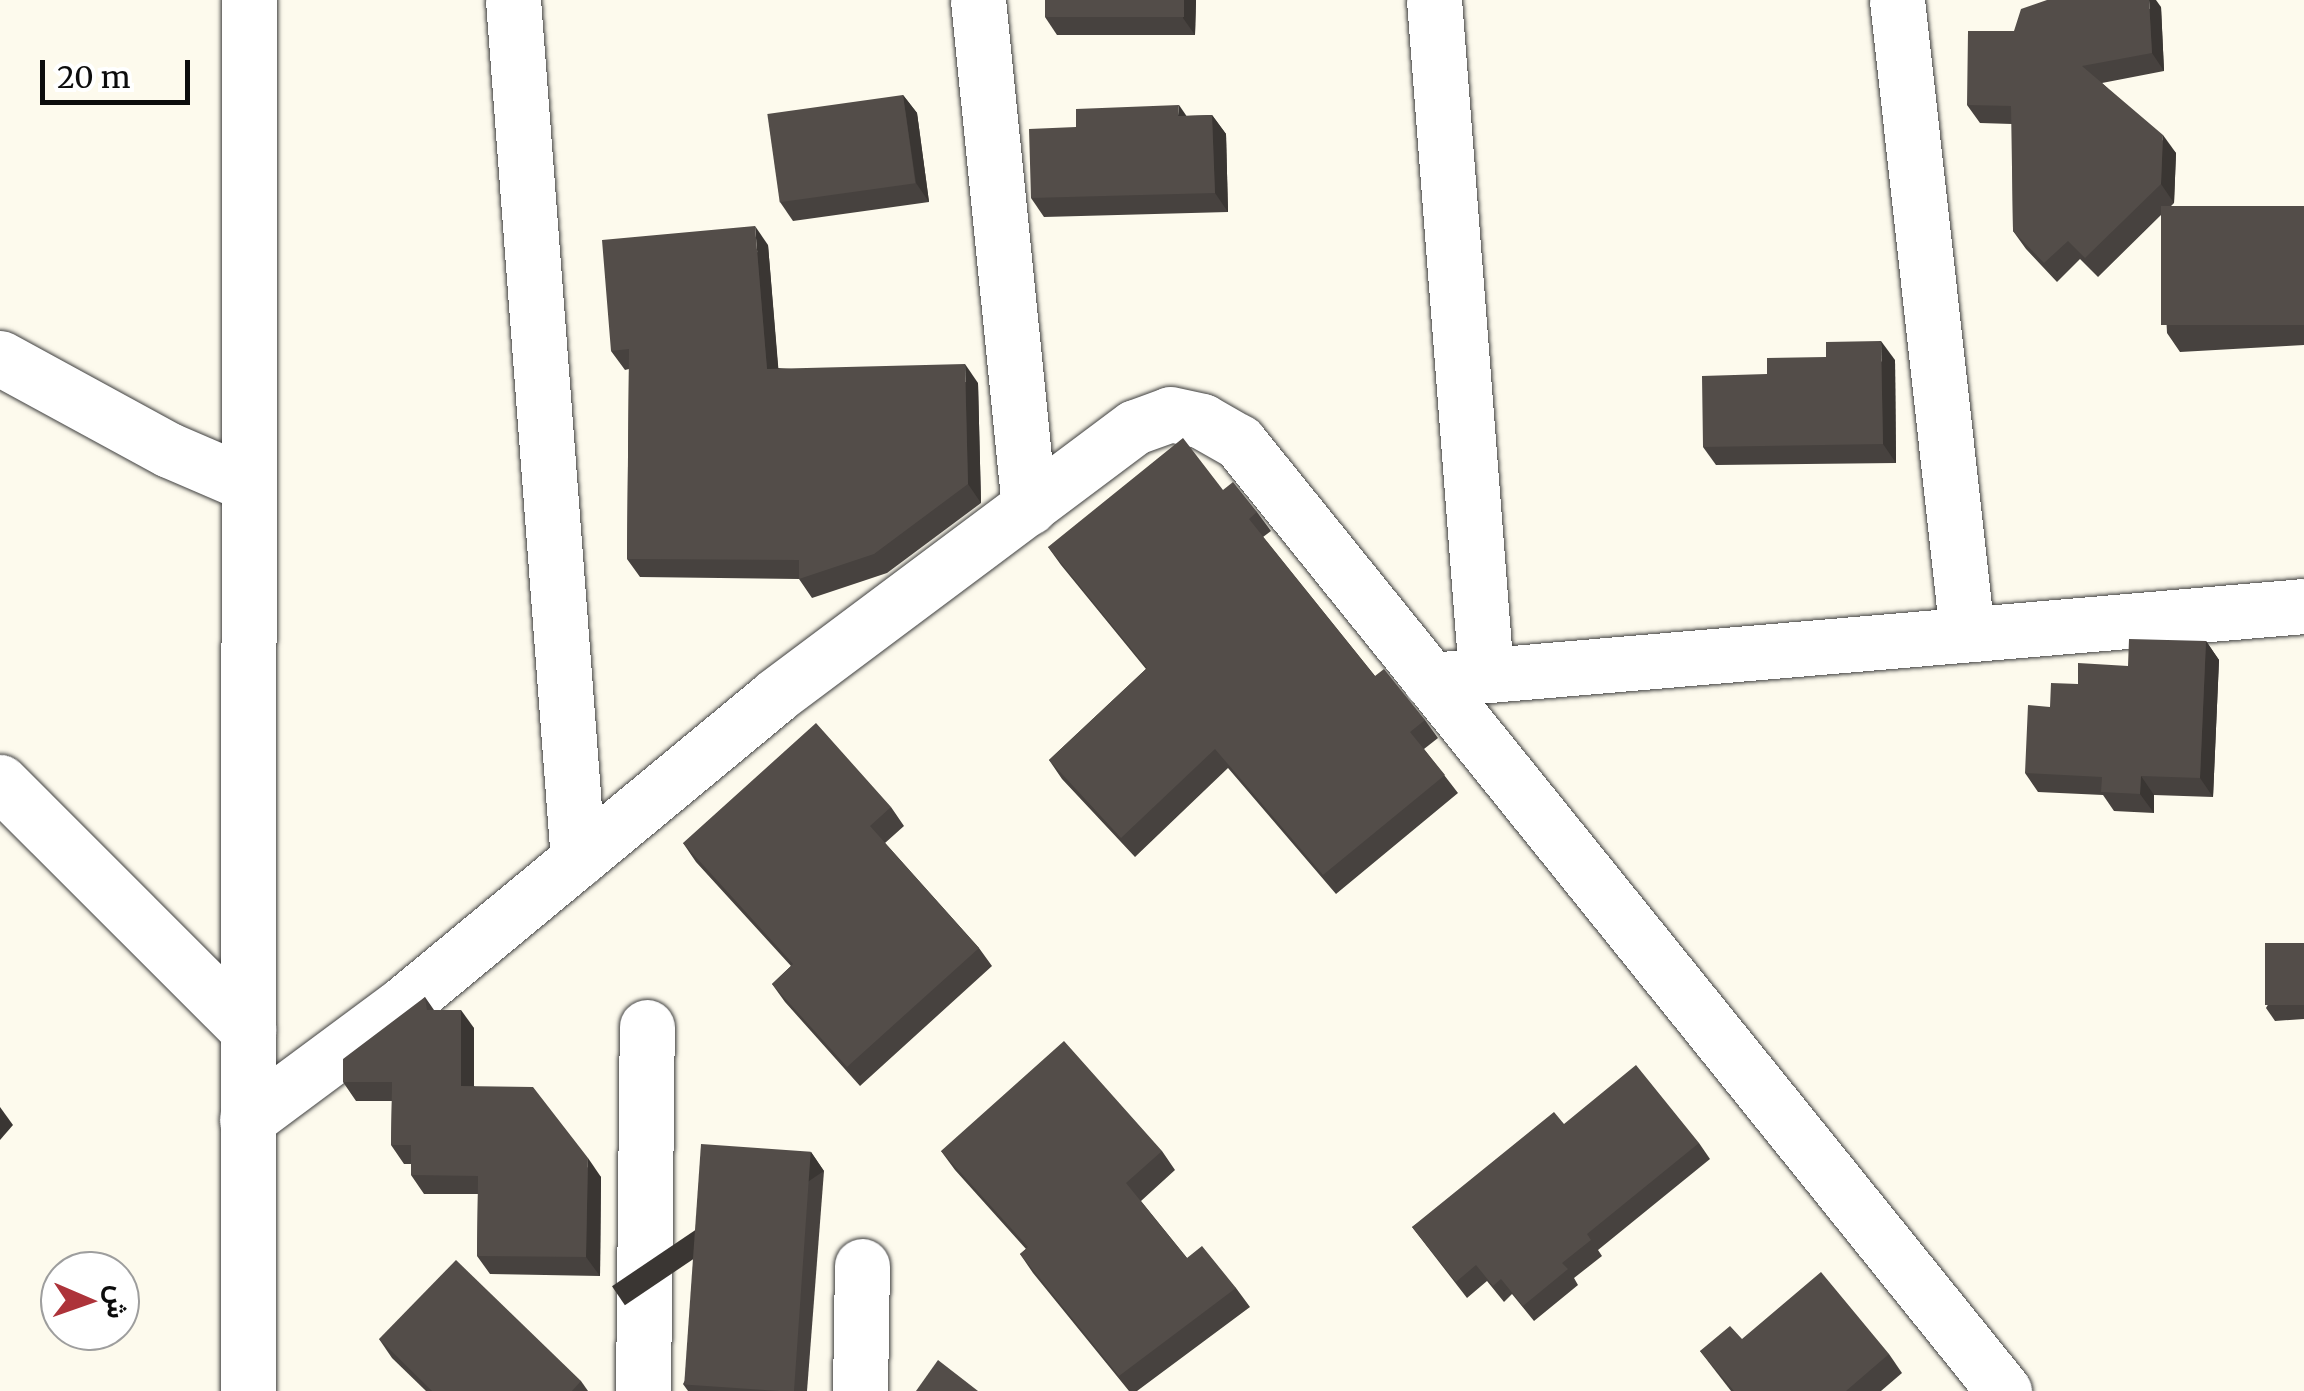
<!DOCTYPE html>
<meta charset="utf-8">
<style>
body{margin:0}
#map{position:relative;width:2304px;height:1391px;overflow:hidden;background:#fdfaed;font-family:Merriweather,Vazirmatn,serif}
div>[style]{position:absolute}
.roads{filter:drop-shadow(0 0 2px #3f3f3f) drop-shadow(0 0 2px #3f3f3f)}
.street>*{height:55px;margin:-27.5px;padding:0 27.5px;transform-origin:27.5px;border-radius:27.5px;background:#fff}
.wall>*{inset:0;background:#47423f}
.shaded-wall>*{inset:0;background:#3a3633;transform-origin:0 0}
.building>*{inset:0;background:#534d49;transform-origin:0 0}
span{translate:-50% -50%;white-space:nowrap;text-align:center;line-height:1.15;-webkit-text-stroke:10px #fff;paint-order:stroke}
.north{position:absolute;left:40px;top:1251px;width:100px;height:100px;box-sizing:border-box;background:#fff;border:2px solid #9e9e9e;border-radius:50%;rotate:92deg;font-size:28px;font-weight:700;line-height:40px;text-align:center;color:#0c0c0c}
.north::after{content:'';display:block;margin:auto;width:35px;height:45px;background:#ad333a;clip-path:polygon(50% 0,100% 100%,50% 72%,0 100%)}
.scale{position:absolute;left:40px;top:60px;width:150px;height:45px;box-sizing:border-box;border:5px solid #0c0c0c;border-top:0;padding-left:12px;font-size:30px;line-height:35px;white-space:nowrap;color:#0c0c0c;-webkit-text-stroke:8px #fff;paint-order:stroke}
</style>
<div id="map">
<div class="roads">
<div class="street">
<div style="left:513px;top:0;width:862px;rotate:85.68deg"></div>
<div style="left:978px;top:0;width:510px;rotate:84.26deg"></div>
<div style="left:1434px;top:0;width:677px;rotate:85.59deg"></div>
<div style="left:1897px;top:0;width:638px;rotate:83.7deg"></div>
<div style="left:0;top:358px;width:192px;rotate:28.6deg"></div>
<div style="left:169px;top:450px;width:86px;rotate:23.3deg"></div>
<div style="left:1430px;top:680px;width:877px;rotate:-4.84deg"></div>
<div style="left:0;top:782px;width:351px;rotate:45deg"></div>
<div style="left:247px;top:1120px;width:193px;rotate:-36.6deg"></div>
<div style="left:402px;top:1005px;width:484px;rotate:-39.6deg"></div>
<div style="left:775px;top:696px;width:449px;rotate:-36.8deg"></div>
<div style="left:1135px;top:427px;width:37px;rotate:-20deg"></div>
<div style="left:1170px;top:414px;width:33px;rotate:12deg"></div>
<div style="left:1202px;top:421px;width:43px;rotate:29.6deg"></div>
<div style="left:1239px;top:442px;width:1219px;rotate:51.13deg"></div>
<div style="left:248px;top:1391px;width:1391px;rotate:-89.96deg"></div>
<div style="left:643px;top:1391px;width:364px;rotate:-89.4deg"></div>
<div style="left:860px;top:1391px;width:125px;rotate:-89.1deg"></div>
</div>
</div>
<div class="wall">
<div style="clip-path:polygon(1196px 0,1195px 35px,1057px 35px,1045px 17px)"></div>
<div style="clip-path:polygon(2161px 7px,2164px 71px,2102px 83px,2176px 153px,2174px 203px,2163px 214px,2304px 206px,2304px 345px,2180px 352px,2167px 333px,2161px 215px,2098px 277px,2080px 259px,2057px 282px,2026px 249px,2013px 231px,2012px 124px,1980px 123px,1967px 105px,2014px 31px)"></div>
<div style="clip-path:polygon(903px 95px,917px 113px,929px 202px,793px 221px,780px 202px)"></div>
<div style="clip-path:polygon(1212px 115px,1226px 134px,1228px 212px,1044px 217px,1031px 198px,1076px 127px,1186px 116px)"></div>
<div style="clip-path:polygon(768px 245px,778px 368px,978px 383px,981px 503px,887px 573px,812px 598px,799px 579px,640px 577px,627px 559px,629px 369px,625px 370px,611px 351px)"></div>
<div style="clip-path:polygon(1895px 360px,1896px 463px,1716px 465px,1703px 447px,1767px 374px)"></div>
<div style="clip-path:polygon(1223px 490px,1257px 512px,1271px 531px,1263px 537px,1375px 676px,1425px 720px,1438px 738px,1424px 749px,1458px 793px,1336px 894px,1228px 768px,1135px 857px,1062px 779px,1049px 760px,1146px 669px,1061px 565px,1048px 547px)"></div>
<div style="clip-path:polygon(2206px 641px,2219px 660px,2213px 797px,2154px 795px,2154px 813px,2114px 811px,2103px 795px,2038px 792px,2025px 773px,2078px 684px,2128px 666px)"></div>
<div style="clip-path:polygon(891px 807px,904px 826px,885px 843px,979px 948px,992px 966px,860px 1086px,785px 1002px,772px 984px,791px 966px,696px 862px,683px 843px)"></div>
<div style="clip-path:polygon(2304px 943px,2304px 1019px,2275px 1021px,2266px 1008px)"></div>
<div style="clip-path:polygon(425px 997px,434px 1010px,474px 1028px,474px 1086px,601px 1177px,600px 1276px,490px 1274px,477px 1256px,478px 1194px,424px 1194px,411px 1175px,411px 1164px,404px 1164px,391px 1145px,392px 1101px,356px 1101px,343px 1082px)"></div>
<div style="clip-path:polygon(1564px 1124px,1699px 1143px,1710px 1159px,1598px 1250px,1602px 1256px,1574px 1278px,1578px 1285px,1534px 1321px,1512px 1294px,1504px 1302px,1487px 1281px,1467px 1298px,1412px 1227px)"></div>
<div style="clip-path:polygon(941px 1151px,1162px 1151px,1175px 1170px,1141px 1201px,1187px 1258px,1236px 1288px,1250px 1307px,1137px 1391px,1129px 1391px,1033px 1273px,1020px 1254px,1026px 1249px,955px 1170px)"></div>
<div style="clip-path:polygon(811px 1152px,824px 1171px,807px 1391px,688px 1391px,683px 1384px)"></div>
<div style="clip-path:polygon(379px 1339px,581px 1381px,588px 1391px,426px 1391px,392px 1358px)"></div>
<div style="clip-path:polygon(1742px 1339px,1889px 1354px,1902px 1373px,1881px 1391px,1731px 1391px,1700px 1351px)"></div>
</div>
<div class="shaded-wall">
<div style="clip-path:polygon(1184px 0,1196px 0,1195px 35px,1183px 18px)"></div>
<div style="clip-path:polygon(2149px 0,2156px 0,2161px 7px,2164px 71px,2152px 53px)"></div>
<div style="clip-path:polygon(903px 95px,917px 113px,929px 202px,916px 183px)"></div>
<div style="clip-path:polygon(1179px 105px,1192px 124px,1178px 116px)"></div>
<div style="clip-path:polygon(1212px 115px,1226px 134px,1228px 212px,1215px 193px)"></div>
<div style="clip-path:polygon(2163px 135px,2176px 153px,2174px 203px,2161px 184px)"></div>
<div style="clip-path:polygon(755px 226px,768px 245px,780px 388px,767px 369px)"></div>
<div style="clip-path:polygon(1881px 341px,1895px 360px,1896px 463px,1883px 444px)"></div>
<div style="clip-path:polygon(965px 364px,978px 383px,981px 503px,968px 484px)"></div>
<div style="clip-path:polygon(2206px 641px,2219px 660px,2213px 797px,2200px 778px)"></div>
<div style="clip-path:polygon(2141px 776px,2154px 795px,2154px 813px,2140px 794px)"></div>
<div style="clip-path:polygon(461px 1010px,474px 1028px,474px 1105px,461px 1086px)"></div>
<div style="clip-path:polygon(0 1107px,13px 1125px,0 1140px)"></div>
<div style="left:811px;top:1152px;width:23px;height:240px;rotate:56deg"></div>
<div style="clip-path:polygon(588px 1158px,601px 1177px,600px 1276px,586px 1257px)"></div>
</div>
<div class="building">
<div style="left:1045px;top:0;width:139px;height:17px"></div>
<div style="clip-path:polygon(2047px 0,2149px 0,2152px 53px,2082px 66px,2163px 135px,2161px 184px,2085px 258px,2068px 241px,2044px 263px,2013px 231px,2011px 106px,1967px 105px,1968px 31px,2014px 31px,2021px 9px)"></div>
<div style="left:903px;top:95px;width:89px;height:137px;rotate:82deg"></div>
<div style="clip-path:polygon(1179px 105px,1178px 116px,1212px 115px,1215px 193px,1031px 198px,1029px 129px,1076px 127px,1076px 109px)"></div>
<div style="left:2304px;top:206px;width:119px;height:143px;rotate:90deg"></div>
<div style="clip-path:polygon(755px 226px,767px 369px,965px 364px,968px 484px,874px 554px,799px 579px,799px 560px,627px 559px,629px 349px,611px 351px,602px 240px)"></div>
<div style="clip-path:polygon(1881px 341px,1883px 444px,1703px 447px,1702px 376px,1767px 374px,1767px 358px,1826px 357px,1826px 342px)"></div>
<div style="clip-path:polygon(1183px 438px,1223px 490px,1233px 482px,1257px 512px,1249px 519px,1375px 676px,1384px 669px,1425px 720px,1410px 732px,1445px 775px,1323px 875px,1215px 749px,1121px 838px,1049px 760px,1147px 668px,1048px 547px)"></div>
<div style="clip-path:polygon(2129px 639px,2206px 641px,2200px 778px,2141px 776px,2140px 794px,2101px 792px,2102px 777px,2025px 773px,2028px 705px,2050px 707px,2051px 683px,2078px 684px,2078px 663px,2128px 666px)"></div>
<div style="clip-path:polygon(816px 723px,891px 807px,870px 826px,979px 948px,847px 1067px,772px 984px,793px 964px,683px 843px)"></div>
<div style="left:2304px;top:943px;width:62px;height:39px;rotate:90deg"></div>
<div style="clip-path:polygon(425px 997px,427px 1010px,461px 1010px,461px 1086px,533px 1087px,588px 1158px,586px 1257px,477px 1256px,478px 1176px,411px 1175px,411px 1145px,391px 1145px,392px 1082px,343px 1082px,343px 1059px)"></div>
<div style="clip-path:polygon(1064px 1041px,1162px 1151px,1126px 1183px,1187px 1258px,1202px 1246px,1236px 1288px,1119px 1376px,1020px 1254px,1028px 1247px,941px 1151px)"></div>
<div style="clip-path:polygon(1636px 1065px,1699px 1143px,1587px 1234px,1591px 1240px,1562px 1263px,1568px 1269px,1523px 1306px,1501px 1279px,1493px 1286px,1476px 1265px,1456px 1282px,1412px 1227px,1554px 1112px,1564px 1124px)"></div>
<div style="left:701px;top:1144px;width:110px;height:241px;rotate:4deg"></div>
<div style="clip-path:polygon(456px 1260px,581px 1381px,572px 1391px,432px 1391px,379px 1339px)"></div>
<div style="clip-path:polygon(1821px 1272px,1889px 1354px,1846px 1391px,1734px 1391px,1700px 1351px,1730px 1326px,1742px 1339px)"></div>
<div style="clip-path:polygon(938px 1360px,978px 1391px,916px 1391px)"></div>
</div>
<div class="north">ش</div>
<div class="scale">20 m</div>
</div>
